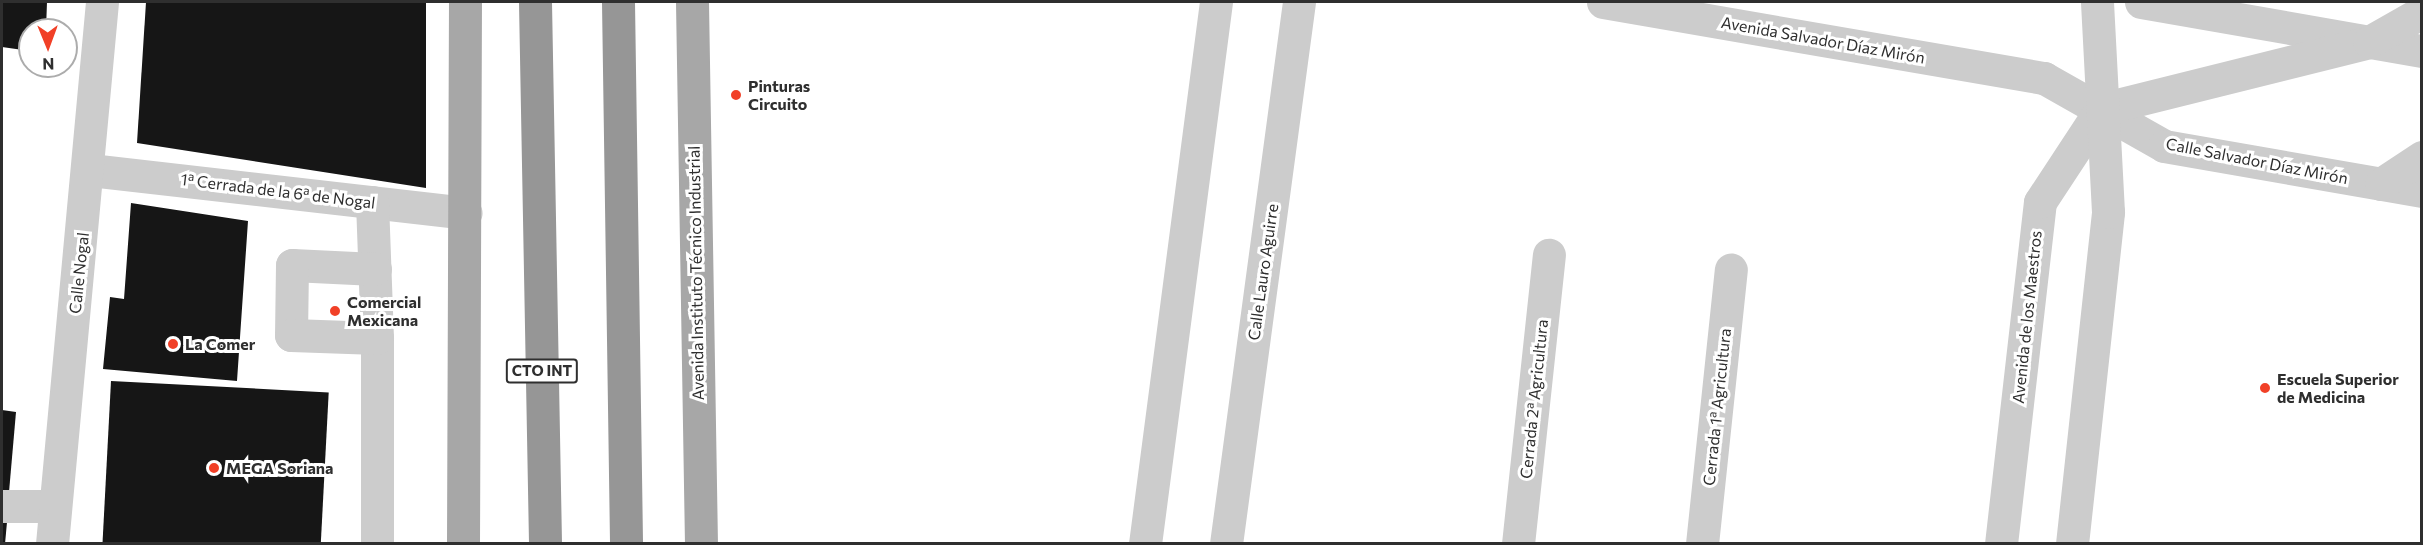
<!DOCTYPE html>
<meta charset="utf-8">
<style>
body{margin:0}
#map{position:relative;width:2423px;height:545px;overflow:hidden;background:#fff;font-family:Commissioner,sans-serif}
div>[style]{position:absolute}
.building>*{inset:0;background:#161616;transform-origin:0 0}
.minor>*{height:33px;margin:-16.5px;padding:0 16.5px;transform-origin:16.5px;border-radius:16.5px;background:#ccc}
.major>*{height:33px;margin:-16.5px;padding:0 16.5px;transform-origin:16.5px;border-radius:16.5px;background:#a7a7a7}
.highway>*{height:33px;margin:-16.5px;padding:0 16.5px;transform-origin:16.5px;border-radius:16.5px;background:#969696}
.dots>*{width:16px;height:16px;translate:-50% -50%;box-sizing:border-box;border:3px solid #fff;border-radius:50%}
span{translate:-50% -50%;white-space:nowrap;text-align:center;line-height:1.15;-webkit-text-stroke:6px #fff;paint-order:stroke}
.shield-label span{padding:2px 4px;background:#fff;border:2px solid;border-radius:4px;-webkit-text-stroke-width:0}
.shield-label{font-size:15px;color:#2f2f2f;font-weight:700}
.street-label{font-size:16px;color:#2f2f2f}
.poi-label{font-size:16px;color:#2f2f2f;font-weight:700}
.left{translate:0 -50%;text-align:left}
.frame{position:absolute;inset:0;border:3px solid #2f2f2f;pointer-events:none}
.north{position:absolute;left:18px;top:18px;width:60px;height:60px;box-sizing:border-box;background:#fff;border:2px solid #acacac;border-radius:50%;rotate:179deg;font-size:16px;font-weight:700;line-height:24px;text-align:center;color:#2f2f2f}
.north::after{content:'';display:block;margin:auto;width:21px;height:27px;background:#f14027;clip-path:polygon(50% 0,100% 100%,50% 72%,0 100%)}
</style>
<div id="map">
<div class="building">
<div style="clip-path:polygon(2px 2px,47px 2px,46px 30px,30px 30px,30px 51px,2px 47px)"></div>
<div style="clip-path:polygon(146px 2px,426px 2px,426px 188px,137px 143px)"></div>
<div style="clip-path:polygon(131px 203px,248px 221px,237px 381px,103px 369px,110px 297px,124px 299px)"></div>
<div style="left:111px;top:381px;width:218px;height:164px;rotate:3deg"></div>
<div style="clip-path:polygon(2px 410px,16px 412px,9px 492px,2px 491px)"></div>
<div style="clip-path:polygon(2px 521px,7px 522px,5px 544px,2px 544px)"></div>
</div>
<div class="minor">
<div style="left:1603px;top:2px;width:448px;rotate:9.8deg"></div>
<div style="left:2044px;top:78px;width:138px;rotate:29.5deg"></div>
<div style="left:2164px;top:146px;width:262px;rotate:9.9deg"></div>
<div style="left:2141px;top:2px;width:285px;rotate:9.9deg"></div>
<div style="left:2101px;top:109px;width:276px;rotate:-14deg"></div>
<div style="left:2369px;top:42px;width:61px;rotate:-29.5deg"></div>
<div style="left:90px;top:170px;width:378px;rotate:6.5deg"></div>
<div style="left:2381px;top:184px;width:49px;rotate:-33.4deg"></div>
<div style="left:372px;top:202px;width:136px;rotate:87.9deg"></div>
<div style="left:377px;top:338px;width:206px;rotate:90deg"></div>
<div style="left:375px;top:269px;width:83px;rotate:-177.2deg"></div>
<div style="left:292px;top:265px;width:70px;rotate:90.8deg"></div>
<div style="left:291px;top:335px;width:86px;rotate:2deg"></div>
<div style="left:2px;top:506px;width:53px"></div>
<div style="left:52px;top:544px;width:544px;rotate:-84.73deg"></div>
<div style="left:1145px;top:544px;width:547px;rotate:-82.54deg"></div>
<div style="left:1226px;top:544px;width:547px;rotate:-82.33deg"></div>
<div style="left:1518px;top:544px;width:291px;rotate:-83.9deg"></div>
<div style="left:1702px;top:544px;width:276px;rotate:-84deg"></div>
<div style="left:2001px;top:544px;width:344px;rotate:-83.5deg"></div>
<div style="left:2040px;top:202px;width:111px;rotate:-56.7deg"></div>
<div style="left:2072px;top:544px;width:334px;rotate:-83.8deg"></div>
<div style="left:2108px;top:212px;width:210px;rotate:-93deg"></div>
</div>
<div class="major">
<div style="left:692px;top:2px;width:542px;rotate:89.05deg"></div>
<div style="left:463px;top:544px;width:542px;rotate:-89.79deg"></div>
</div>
<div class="highway">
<div style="left:535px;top:2px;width:542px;rotate:88.94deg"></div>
<div style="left:618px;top:2px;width:542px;rotate:89.15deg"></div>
</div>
<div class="dots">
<div style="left:736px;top:95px;background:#f14027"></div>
<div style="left:335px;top:311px;background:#f14027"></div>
<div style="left:173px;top:344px;background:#f14027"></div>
<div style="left:2265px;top:388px;background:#f14027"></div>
<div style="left:214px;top:468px;background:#f14027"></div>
</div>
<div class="shield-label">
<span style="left:542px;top:371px">CTO INT</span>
</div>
<div class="street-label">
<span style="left:1823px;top:40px;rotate:10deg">Avenida Salvador Díaz Mirón</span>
<span style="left:2257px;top:161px;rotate:11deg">Calle Salvador Díaz Mirón</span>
<span style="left:278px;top:191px;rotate:7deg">1ª Cerrada de la 6ª de Nogal</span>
<span style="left:1263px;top:272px;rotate:-82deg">Calle Lauro Aguirre</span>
<span style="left:79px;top:273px;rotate:-84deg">Calle Nogal</span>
<span style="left:696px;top:273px;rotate:-91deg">Avenida Instituto Técnico Industrial</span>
<span style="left:2027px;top:317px;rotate:-84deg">Avenida de los Maestros</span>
<span style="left:1534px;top:399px;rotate:-84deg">Cerrada 2ª Agricultura</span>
<span style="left:1717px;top:407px;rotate:-84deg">Cerrada 1ª Agricultura</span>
</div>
<div class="poi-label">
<span class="left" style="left:748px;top:95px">Pinturas<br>Circuito</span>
<span class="left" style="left:347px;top:311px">Comercial<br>Mexicana</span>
<span class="left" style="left:185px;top:344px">La Comer</span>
<span class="left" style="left:2277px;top:388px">Escuela Superior<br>de Medicina</span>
<span class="left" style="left:226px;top:468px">MEGA Soriana</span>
</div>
<div class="frame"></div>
<div class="north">N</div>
</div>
